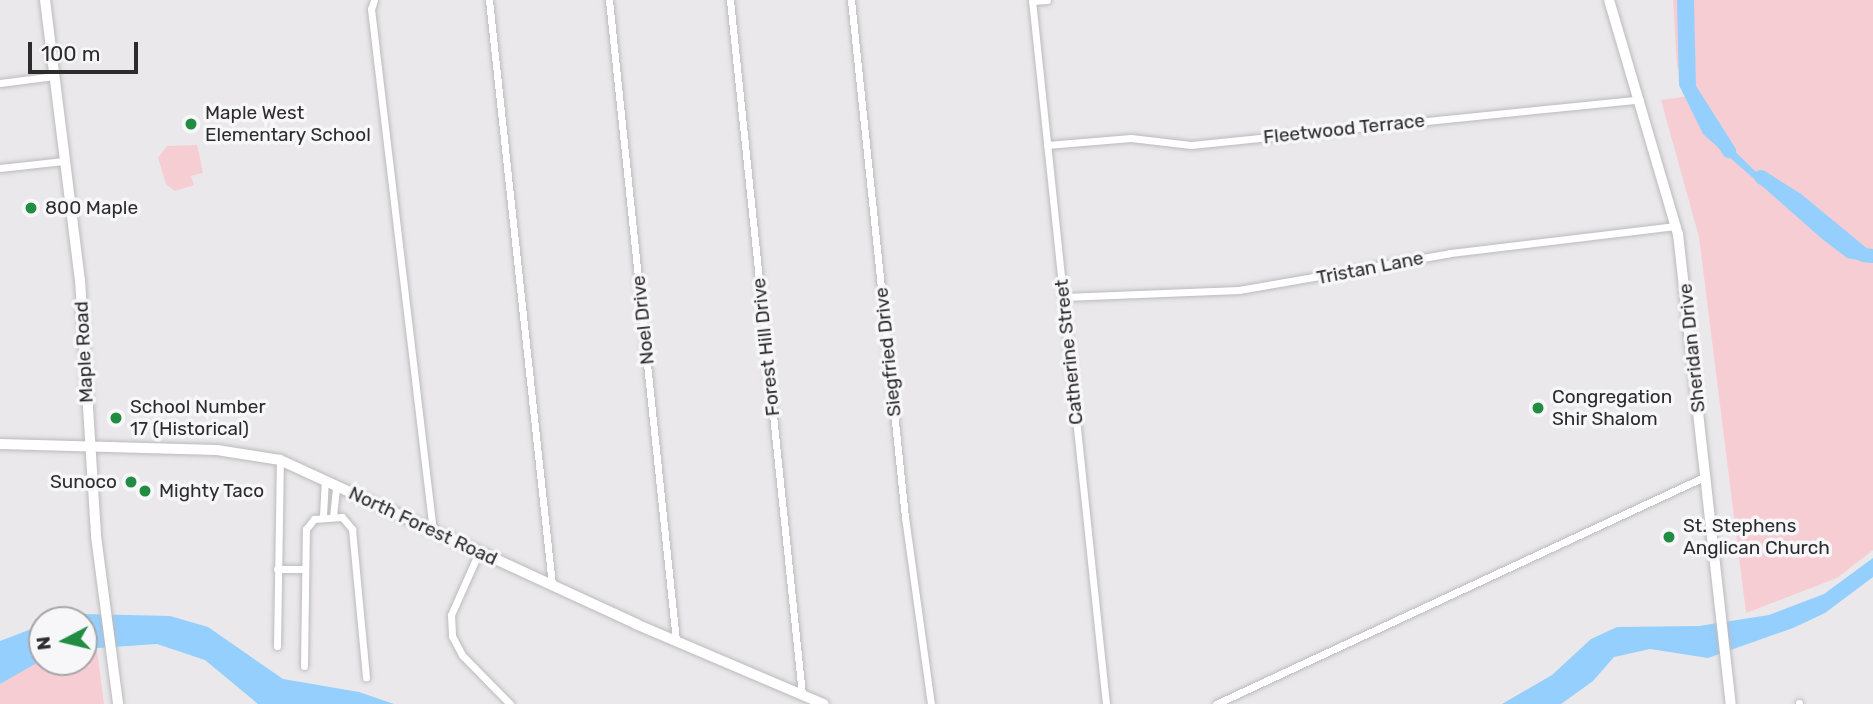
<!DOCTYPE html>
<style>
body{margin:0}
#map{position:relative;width:1873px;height:704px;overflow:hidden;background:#eae8eb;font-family:Rubik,sans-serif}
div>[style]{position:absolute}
.green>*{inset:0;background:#f7cdd4}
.water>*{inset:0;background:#94cffe}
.river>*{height:14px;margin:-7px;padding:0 7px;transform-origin:7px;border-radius:7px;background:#94cffe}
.roads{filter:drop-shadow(0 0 2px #bbbabd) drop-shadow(0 0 2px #bbbabd)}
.street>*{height:7px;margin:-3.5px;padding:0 3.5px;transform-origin:3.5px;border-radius:3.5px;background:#fff}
.secondary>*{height:10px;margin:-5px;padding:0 5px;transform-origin:5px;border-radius:5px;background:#fff}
.primary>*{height:10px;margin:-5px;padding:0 5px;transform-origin:5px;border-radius:5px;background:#fff}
.dots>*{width:19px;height:19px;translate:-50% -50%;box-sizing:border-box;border:4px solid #f7f6f9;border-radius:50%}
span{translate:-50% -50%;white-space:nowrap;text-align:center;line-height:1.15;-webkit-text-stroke:7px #f7f6f9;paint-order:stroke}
.poi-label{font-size:19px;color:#2c2c2d}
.left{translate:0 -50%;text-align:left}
.right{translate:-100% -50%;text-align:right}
.street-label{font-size:19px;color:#2c2c2d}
.north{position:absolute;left:28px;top:606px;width:70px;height:70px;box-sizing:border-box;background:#f7f6f9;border:2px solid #a6a5a7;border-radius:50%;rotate:263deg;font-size:19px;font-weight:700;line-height:28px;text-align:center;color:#2c2c2d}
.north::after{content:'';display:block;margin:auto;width:24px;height:32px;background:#238c43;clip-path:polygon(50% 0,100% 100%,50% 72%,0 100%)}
.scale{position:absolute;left:28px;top:42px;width:110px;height:32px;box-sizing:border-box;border:4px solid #2c2c2d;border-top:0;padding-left:9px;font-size:21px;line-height:24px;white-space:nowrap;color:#2c2c2d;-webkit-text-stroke:5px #f7f6f9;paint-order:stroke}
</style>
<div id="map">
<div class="green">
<div style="clip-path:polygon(1673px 0,1873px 0,1873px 550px,1837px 578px,1746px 613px,1699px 237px,1661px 100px,1689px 96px,1677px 66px)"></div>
<div style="clip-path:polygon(197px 145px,203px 173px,191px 176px,194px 185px,175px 191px,166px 184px,158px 158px,167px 146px)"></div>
<div style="clip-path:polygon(84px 649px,97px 650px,104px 704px,0 704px,0 684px,12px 675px,42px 660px,84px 662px)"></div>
</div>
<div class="water">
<div style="clip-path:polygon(1677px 0,1686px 0,1686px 81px,1713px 130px,1754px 170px,1850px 246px,1873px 251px,1873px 263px,1847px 258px,1821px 238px,1703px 134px,1679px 85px)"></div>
<div style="clip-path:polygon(1873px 558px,1873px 577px,1825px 613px,1793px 628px,1708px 658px,1650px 649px,1614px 657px,1593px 681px,1561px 704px,1502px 704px,1552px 675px,1591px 639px,1617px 627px,1699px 626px,1769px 615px,1824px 594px)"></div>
<div style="clip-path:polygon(85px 614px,170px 616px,208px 627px,283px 679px,359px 692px,394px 704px,258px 704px,205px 660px,157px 644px,84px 649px)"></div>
<div style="clip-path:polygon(42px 625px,42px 660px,0 684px,0 641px)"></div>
</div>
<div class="river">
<div style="left:1687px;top:0;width:88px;rotate:88.7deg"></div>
<div style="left:1689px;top:88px;width:75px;rotate:57.6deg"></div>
<div style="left:1761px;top:177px;width:41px;rotate:32.2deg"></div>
<div style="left:1796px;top:199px;width:88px;rotate:39.5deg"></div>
<div style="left:1864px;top:255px;width:9px;rotate:6deg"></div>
</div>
<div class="roads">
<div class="street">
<div style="left:374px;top:0;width:9px;rotate:108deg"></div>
<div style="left:371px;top:9px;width:526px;rotate:83.23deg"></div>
<div style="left:489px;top:0;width:588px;rotate:83.85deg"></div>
<div style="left:609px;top:0;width:644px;rotate:84.03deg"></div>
<div style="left:730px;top:0;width:698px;rotate:84.08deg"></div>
<div style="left:851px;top:0;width:520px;rotate:84.04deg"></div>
<div style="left:905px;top:517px;width:189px;rotate:82.1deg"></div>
<div style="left:1032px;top:0;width:708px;rotate:84deg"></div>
<div style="left:1032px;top:1px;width:15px;rotate:-4deg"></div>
<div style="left:0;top:83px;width:55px;rotate:-7.3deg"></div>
<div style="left:1047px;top:145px;width:84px;rotate:-4.8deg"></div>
<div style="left:1131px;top:138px;width:60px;rotate:6.7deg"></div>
<div style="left:1191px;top:145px;width:451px;rotate:-5.8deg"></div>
<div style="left:0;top:168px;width:64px;rotate:-6.2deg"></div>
<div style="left:1064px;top:297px;width:175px;rotate:-2.3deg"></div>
<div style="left:1239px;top:290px;width:214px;rotate:-9.9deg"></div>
<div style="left:1450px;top:253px;width:228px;rotate:-6.8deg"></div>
<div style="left:323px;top:516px;width:34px;rotate:-87deg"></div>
<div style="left:333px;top:517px;width:31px;rotate:-84deg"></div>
<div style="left:479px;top:552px;width:69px;rotate:114deg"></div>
<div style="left:451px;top:615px;width:21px;rotate:87deg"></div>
<div style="left:452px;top:636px;width:21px;rotate:62deg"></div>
<div style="left:462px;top:655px;width:69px;rotate:45.6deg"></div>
<div style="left:277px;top:569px;width:28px"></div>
<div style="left:277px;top:646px;width:186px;rotate:-89.1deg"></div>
<div style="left:304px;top:666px;width:137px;rotate:-89.2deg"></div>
<div style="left:306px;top:529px;width:13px;rotate:-51deg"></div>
<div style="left:314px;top:519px;width:28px;rotate:-4deg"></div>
<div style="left:342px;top:517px;width:16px;rotate:50deg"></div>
<div style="left:352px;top:529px;width:149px;rotate:84.6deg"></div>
<div style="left:1799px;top:703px;width:1px;rotate:90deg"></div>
<div style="left:1216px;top:704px;width:540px;rotate:-24.95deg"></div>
</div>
<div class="secondary">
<div style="left:45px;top:0;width:282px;rotate:82.9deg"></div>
<div style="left:80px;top:280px;width:256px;rotate:86.4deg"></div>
<div style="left:96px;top:536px;width:169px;rotate:82.5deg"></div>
<div style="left:0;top:444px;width:217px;rotate:1.6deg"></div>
<div style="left:217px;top:450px;width:64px;rotate:9deg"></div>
<div style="left:280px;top:460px;width:392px;rotate:24.7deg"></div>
<div style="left:636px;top:624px;width:204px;rotate:23.1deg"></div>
</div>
<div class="primary">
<div style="left:1609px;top:0;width:244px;rotate:73.6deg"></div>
<div style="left:1678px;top:234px;width:473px;rotate:83.6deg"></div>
</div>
</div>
<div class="dots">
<div style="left:191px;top:124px;background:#238c43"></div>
<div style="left:31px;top:208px;background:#238c43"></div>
<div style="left:1538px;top:408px;background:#238c43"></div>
<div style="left:116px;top:418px;background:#238c43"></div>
<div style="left:131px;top:482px;background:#238c43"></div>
<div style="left:145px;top:491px;background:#238c43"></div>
<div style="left:1669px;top:537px;background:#238c43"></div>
</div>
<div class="poi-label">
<span class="left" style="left:205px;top:124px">Maple West<br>Elementary School</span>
<span class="left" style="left:45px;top:208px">800 Maple</span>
<span class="left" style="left:1552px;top:408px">Congregation<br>Shir Shalom</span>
<span class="left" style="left:130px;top:418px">School Number<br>17 (Historical)</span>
<span class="right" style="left:117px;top:482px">Sunoco</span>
<span class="left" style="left:159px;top:491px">Mighty Taco</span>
<span class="left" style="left:1683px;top:537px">St. Stephens<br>Anglican Church</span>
</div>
<div class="street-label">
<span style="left:1344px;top:129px;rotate:-6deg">Fleetwood Terrace</span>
<span style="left:1370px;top:268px;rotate:-11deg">Tristan Lane</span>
<span style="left:643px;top:320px;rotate:-96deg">Noel Drive</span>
<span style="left:766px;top:347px;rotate:-96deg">Forest Hill Drive</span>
<span style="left:1692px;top:348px;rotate:-96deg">Sheridan Drive</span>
<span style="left:84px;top:352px;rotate:-93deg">Maple Road</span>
<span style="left:888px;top:352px;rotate:-96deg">Siegfried Drive</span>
<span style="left:1069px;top:352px;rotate:-96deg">Catherine Street</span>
<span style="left:423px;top:526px;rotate:25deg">North Forest Road</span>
</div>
<div class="north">N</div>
<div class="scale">100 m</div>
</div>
